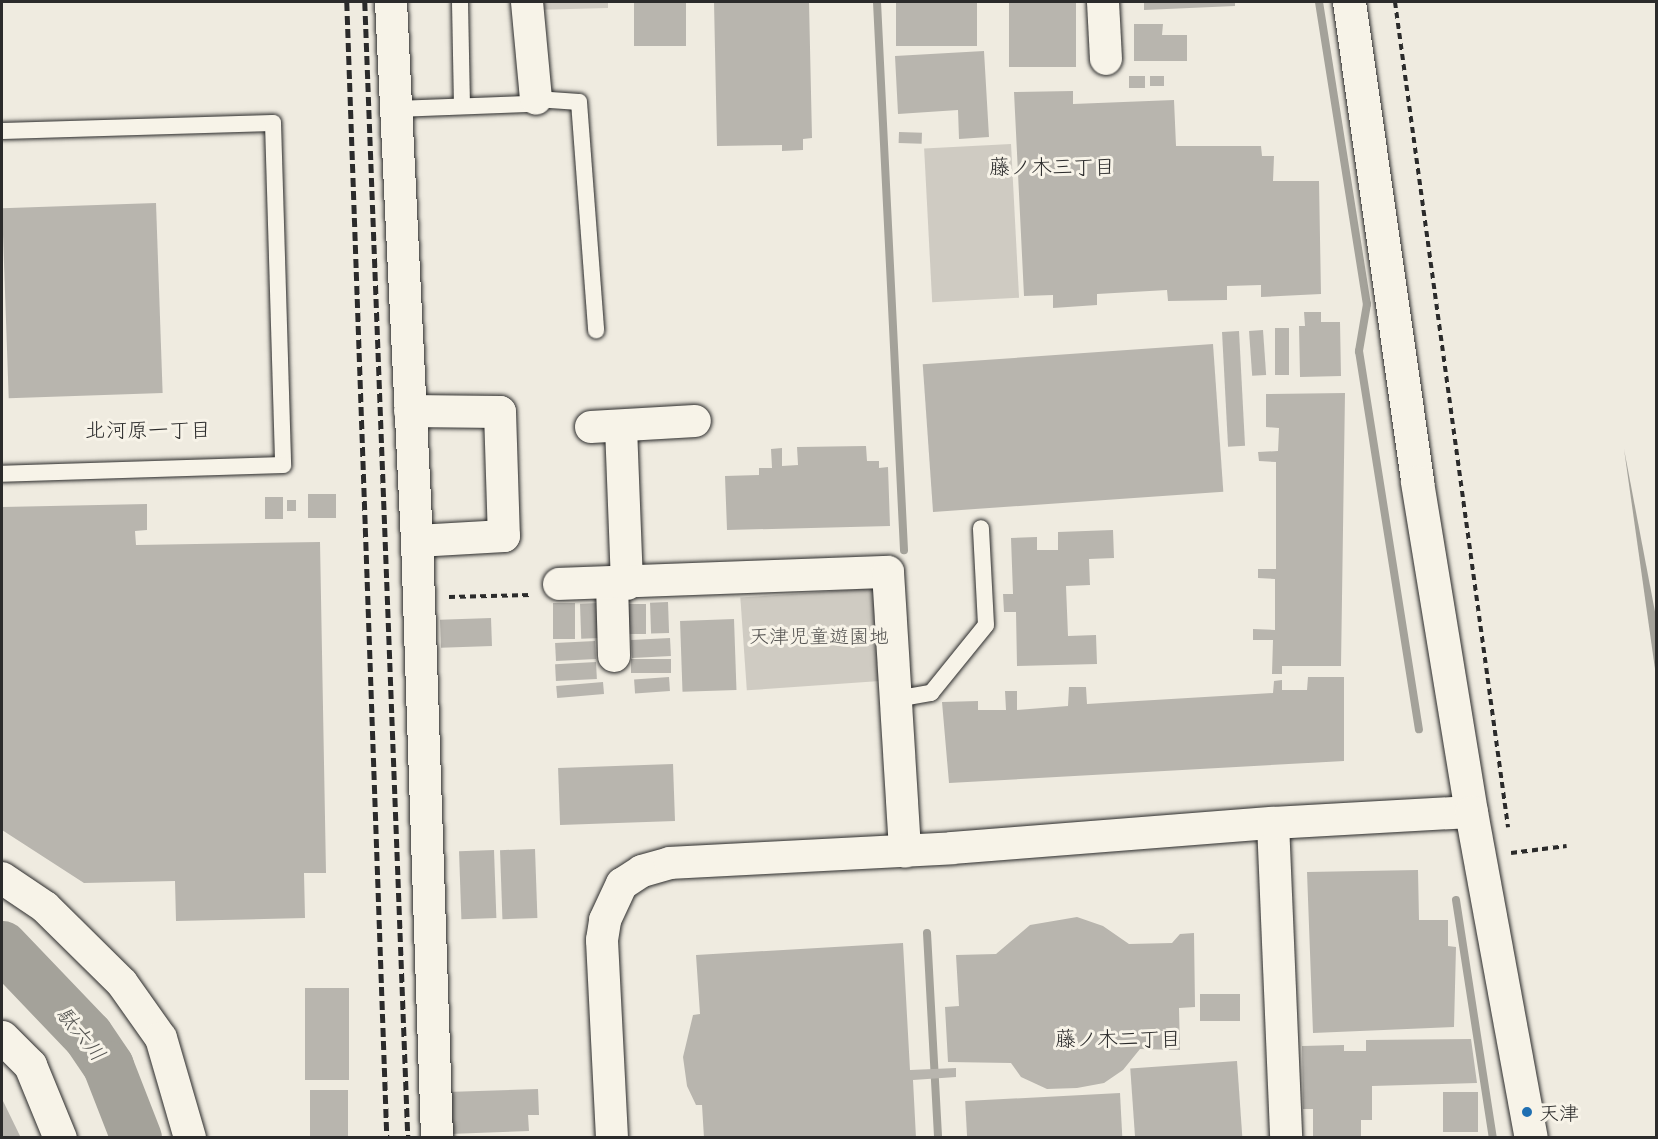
<!DOCTYPE html>
<meta charset="utf-8">
<style>
body{margin:0}
#map{position:relative;width:1658px;height:1139px;overflow:hidden;background:#efebe0;font-family:Delius,"Klee One",sans-serif}
div>[style]{position:absolute}
.green>*{inset:0;background:#cfcbc2;transform-origin:0 0}
.water>*{inset:0;background:#a4a29a}
.stream>*{height:8px;margin:-4px;padding:0 4px;transform-origin:4px;border-radius:4px;background:#a4a29a}
.river>*{height:51px;margin:-25.5px;padding:0 25.5px;transform-origin:25.5px;border-radius:25.5px;background:#a4a29a}
.building>*{inset:0;background:#b8b5ae;transform-origin:0 0}
.path>*{height:4px;margin-top:-2px;transform-origin:0;background:repeating-linear-gradient(90deg,#2b2b2b 0 6px,transparent 0 10.5px)}
.roads{filter:drop-shadow(0 0 2px #2b2b2b) drop-shadow(0 0 2px #2b2b2b)}
.lane>*{height:16px;margin:-8px;padding:0 8px;transform-origin:8px;border-radius:8px;background:#f7f3e8}
.street>*{height:32px;margin:-16px;padding:0 16px;transform-origin:16px;border-radius:16px;background:#f7f3e8}
.secondary>*{height:33px;margin:-16.5px;padding:0 16.5px;transform-origin:16.5px;border-radius:16.5px;background:#f7f3e8}
.rail>*{height:4.5px;margin-top:-2.25px;transform-origin:0;background:repeating-linear-gradient(90deg,#2b2b2b 0 9px,transparent 0 13.5px)}
.dots>*{width:16px;height:16px;translate:-50% -50%;box-sizing:border-box;border:3px solid #f7f3e8;border-radius:50%}
span{translate:-50% -50%;white-space:nowrap;text-align:center;line-height:1.15;-webkit-text-stroke:6px #f7f3e8;paint-order:stroke}
.park-label{font-size:20px;color:#545351}
.poi-label{font-size:20px;color:#2b2b2b}
.left{translate:0 -50%;text-align:left}
.neighbourhood-label{font-size:21px;color:#2b2b2b}
.water-label{font-size:21px;color:#555552;font-style:italic}
.frame{position:absolute;inset:0;border:3px solid #2b2b2b;pointer-events:none}
</style>
<div id="map">
<div class="green">
<div style="clip-path:polygon(532px 2px,608px 2px,608px 8px,533px 10px)"></div>
<div style="left:1011px;top:144px;width:154px;height:87px;rotate:87deg"></div>
<div style="left:877px;top:588px;width:93px;height:137px;rotate:86deg"></div>
</div>
<div class="water">
<div style="clip-path:polygon(1624px 449px,1656px 617px,1656px 676px)"></div>
</div>
<div class="stream">
<div style="left:877px;top:2px;width:549px;rotate:87.18deg"></div>
<div style="left:1319px;top:2px;width:306px;rotate:81deg"></div>
<div style="left:1367px;top:304px;width:48px;rotate:99.7deg"></div>
<div style="left:1359px;top:351px;width:383px;rotate:81deg"></div>
<div style="left:1456px;top:900px;width:241px;rotate:81.2deg"></div>
<div style="left:927px;top:933px;width:205px;rotate:86.9deg"></div>
</div>
<div class="river">
<div style="left:2px;top:946px;width:124px;rotate:46.3deg"></div>
<div style="left:88px;top:1036px;width:36px;rotate:56deg"></div>
<div style="left:108px;top:1066px;width:77px;rotate:68.7deg"></div>
</div>
<div class="building">
<div style="left:634px;top:2px;width:52px;height:44px"></div>
<div style="clip-path:polygon(714px 2px,809px 2px,812px 138px,803px 139px,803px 150px,782px 151px,782px 145px,717px 146px)"></div>
<div style="left:896px;top:2px;width:81px;height:44px"></div>
<div style="left:1009px;top:2px;width:67px;height:65px"></div>
<div style="clip-path:polygon(1144px 2px,1235px 2px,1235px 6px,1144px 10px)"></div>
<div style="clip-path:polygon(1134px 24px,1163px 24px,1162px 35px,1187px 35px,1187px 61px,1134px 61px)"></div>
<div style="clip-path:polygon(984px 51px,989px 137px,959px 139px,958px 110px,898px 114px,895px 56px)"></div>
<div style="left:1129px;top:76px;width:16px;height:12px"></div>
<div style="left:1150px;top:76px;width:14px;height:10px"></div>
<div style="clip-path:polygon(1073px 91px,1073px 104px,1174px 100px,1176px 146px,1261px 146px,1262px 156px,1274px 156px,1273px 181px,1319px 181px,1321px 294px,1261px 297px,1261px 285px,1227px 286px,1227px 300px,1168px 301px,1167px 290px,1097px 294px,1097px 305px,1053px 308px,1053px 295px,1024px 296px,1014px 92px)"></div>
<div style="left:899px;top:132px;width:23px;height:11px;rotate:2deg"></div>
<div style="left:156px;top:203px;width:190px;height:154px;rotate:88deg"></div>
<div style="clip-path:polygon(1304px 312px,1321px 312px,1321px 322px,1340px 322px,1341px 376px,1300px 377px,1299px 326px,1305px 326px)"></div>
<div style="left:1275px;top:328px;width:14px;height:47px"></div>
<div style="left:1263px;top:330px;width:45px;height:14px;rotate:86deg"></div>
<div style="left:1239px;top:331px;width:115px;height:17px;rotate:87deg"></div>
<div style="left:1213px;top:344px;width:148px;height:291px;rotate:86deg"></div>
<div style="clip-path:polygon(1345px 393px,1341px 666px,1282px 666px,1282px 674px,1272px 674px,1273px 640px,1253px 640px,1253px 629px,1275px 630px,1275px 579px,1258px 578px,1258px 569px,1276px 569px,1276px 462px,1259px 461px,1258px 452px,1278px 451px,1279px 428px,1266px 427px,1266px 394px)"></div>
<div style="clip-path:polygon(866px 446px,867px 461px,879px 461px,879px 468px,888px 467px,890px 526px,727px 530px,725px 476px,759px 475px,759px 468px,772px 468px,771px 449px,782px 448px,782px 466px,798px 465px,797px 447px)"></div>
<div style="left:308px;top:494px;width:28px;height:24px"></div>
<div style="left:265px;top:497px;width:18px;height:22px"></div>
<div style="left:287px;top:500px;width:9px;height:11px"></div>
<div style="clip-path:polygon(147px 504px,147px 530px,135px 531px,136px 545px,320px 542px,326px 873px,304px 873px,305px 918px,176px 921px,175px 881px,84px 883px,2px 830px,2px 507px)"></div>
<div style="clip-path:polygon(1113px 530px,1114px 558px,1089px 559px,1090px 585px,1066px 586px,1068px 636px,1096px 635px,1097px 664px,1017px 666px,1016px 612px,1004px 612px,1003px 594px,1013px 594px,1011px 538px,1037px 537px,1037px 550px,1058px 550px,1058px 532px)"></div>
<div style="left:668px;top:602px;width:31px;height:18px;rotate:88deg"></div>
<div style="left:553px;top:603px;width:22px;height:36px"></div>
<div style="left:599px;top:603px;width:35px;height:19px;rotate:88deg"></div>
<div style="left:623px;top:604px;width:23px;height:30px"></div>
<div style="left:491px;top:618px;width:28px;height:51px;rotate:88deg"></div>
<div style="left:734px;top:619px;width:71px;height:54px;rotate:88deg"></div>
<div style="left:670px;top:638px;width:18px;height:39px;rotate:87deg"></div>
<div style="left:595px;top:641px;width:18px;height:40px;rotate:87deg"></div>
<div style="left:671px;top:659px;width:14px;height:40px;rotate:90deg"></div>
<div style="left:596px;top:662px;width:17px;height:41px;rotate:87deg"></div>
<div style="left:669px;top:677px;width:14px;height:35px;rotate:86deg"></div>
<div style="clip-path:polygon(1308px 677px,1344px 677px,1344px 761px,949px 783px,942px 702px,978px 701px,978px 710px,1006px 710px,1005px 691px,1017px 691px,1017px 710px,1068px 706px,1069px 687px,1086px 687px,1087px 704px,1273px 693px,1274px 681px,1282px 680px,1282px 690px,1307px 690px)"></div>
<div style="left:603px;top:682px;width:12px;height:47px;rotate:85deg"></div>
<div style="left:673px;top:764px;width:57px;height:115px;rotate:88deg"></div>
<div style="left:535px;top:849px;width:69px;height:35px;rotate:88deg"></div>
<div style="left:494px;top:850px;width:68px;height:35px;rotate:88deg"></div>
<div style="clip-path:polygon(1418px 870px,1419px 920px,1448px 920px,1448px 946px,1456px 947px,1454px 1027px,1313px 1033px,1307px 872px)"></div>
<div style="clip-path:polygon(1077px 917px,1103px 926px,1129px 944px,1172px 943px,1180px 934px,1194px 933px,1195px 1007px,1179px 1008px,1180px 1050px,1140px 1049px,1123px 1070px,1104px 1083px,1077px 1088px,1047px 1089px,1021px 1077px,1011px 1063px,948px 1062px,945px 1007px,959px 1006px,956px 955px,996px 954px,1030px 925px)"></div>
<div style="clip-path:polygon(903px 943px,910px 1070px,956px 1068px,956px 1077px,913px 1080px,916px 1138px,704px 1138px,702px 1105px,696px 1105px,687px 1086px,683px 1057px,693px 1015px,700px 1014px,696px 955px)"></div>
<div style="left:305px;top:988px;width:44px;height:92px"></div>
<div style="left:1240px;top:994px;width:27px;height:40px;rotate:90deg"></div>
<div style="clip-path:polygon(1471px 1039px,1477px 1083px,1372px 1086px,1372px 1120px,1361px 1120px,1361px 1138px,1313px 1138px,1313px 1109px,1303px 1109px,1302px 1046px,1344px 1045px,1344px 1051px,1366px 1051px,1366px 1040px)"></div>
<div style="left:1237px;top:1061px;width:77px;height:107px;rotate:86deg"></div>
<div style="clip-path:polygon(538px 1089px,539px 1115px,528px 1115px,529px 1131px,449px 1134px,447px 1092px)"></div>
<div style="left:310px;top:1090px;width:38px;height:48px"></div>
<div style="left:1443px;top:1092px;width:35px;height:40px"></div>
<div style="left:1120px;top:1093px;width:45px;height:155px;rotate:87deg"></div>
<div style="clip-path:polygon(2px 1099px,4px 1103px,21px 1138px,2px 1138px)"></div>
</div>
<div class="path">
<div style="left:1395px;top:2px;width:833px;rotate:82.2deg"></div>
<div style="left:449px;top:597px;width:82px;rotate:-1.4deg"></div>
<div style="left:1511px;top:853px;width:56px;rotate:-7.1deg"></div>
</div>
<div class="roads">
<div class="lane">
<div style="left:460px;top:2px;width:104px;rotate:88.9deg"></div>
<div style="left:396px;top:109px;width:131px;rotate:-2.2deg"></div>
<div style="left:527px;top:104px;width:10px;rotate:-29deg"></div>
<div style="left:536px;top:99px;width:43px;rotate:4deg"></div>
<div style="left:579px;top:102px;width:229px;rotate:85.7deg"></div>
<div style="left:2px;top:131px;width:271px;rotate:-1.7deg"></div>
<div style="left:273px;top:123px;width:342px;rotate:88.3deg"></div>
<div style="left:283px;top:465px;width:281px;rotate:178.2deg"></div>
<div style="left:896px;top:699px;width:36px;rotate:-10deg"></div>
<div style="left:931px;top:693px;width:87px;rotate:-51deg"></div>
<div style="left:986px;top:625px;width:97px;rotate:-93deg"></div>
</div>
<div class="street">
<div style="left:391px;top:2px;width:540px;rotate:87.24deg"></div>
<div style="left:417px;top:541px;width:597px;rotate:88.08deg"></div>
<div style="left:527px;top:2px;width:97px;rotate:84.7deg"></div>
<div style="left:1103px;top:2px;width:57px;rotate:87deg"></div>
<div style="left:410px;top:411px;width:90px;rotate:0.6deg"></div>
<div style="left:500px;top:412px;width:124px;rotate:88.2deg"></div>
<div style="left:504px;top:536px;width:87px;rotate:176.7deg"></div>
<div style="left:591px;top:427px;width:104px;rotate:-3.3deg"></div>
<div style="left:621px;top:427px;width:157px;rotate:87.8deg"></div>
<div style="left:612px;top:583px;width:73px;rotate:88.4deg"></div>
<div style="left:559px;top:584px;width:329px;rotate:-2.1deg"></div>
<div style="left:888px;top:572px;width:280px;rotate:86.5deg"></div>
<div style="left:1273px;top:823px;width:315px;rotate:87.6deg"></div>
<div style="left:2px;top:878px;width:52px;rotate:34deg"></div>
<div style="left:45px;top:907px;width:108px;rotate:44.6deg"></div>
<div style="left:122px;top:983px;width:67px;rotate:54.7deg"></div>
<div style="left:161px;top:1038px;width:104px;rotate:73.8deg"></div>
<div style="left:612px;top:1138px;width:198px;rotate:-92.9deg"></div>
<div style="left:602px;top:940px;width:20px;rotate:-81deg"></div>
<div style="left:605px;top:920px;width:40px;rotate:-65deg"></div>
<div style="left:622px;top:884px;width:24px;rotate:-33deg"></div>
<div style="left:642px;top:871px;width:29px;rotate:-16deg"></div>
<div style="left:670px;top:863px;width:282px;rotate:-3deg"></div>
<div style="left:952px;top:848px;width:322px;rotate:-4.5deg"></div>
<div style="left:1273px;top:823px;width:198px;rotate:-3.2deg"></div>
</div>
<div class="secondary">
<div style="left:1349px;top:2px;width:485px;rotate:81.9deg"></div>
<div style="left:1417px;top:482px;width:334px;rotate:80.7deg"></div>
<div style="left:1471px;top:812px;width:331px;rotate:79.6deg"></div>
<div style="left:2px;top:1037px;width:40px;rotate:45deg"></div>
<div style="left:30px;top:1065px;width:79px;rotate:67.7deg"></div>
</div>
</div>
<div class="rail">
<div style="left:347px;top:2px;width:1137px;rotate:87.98deg"></div>
<div style="left:365px;top:2px;width:1137px;rotate:87.83deg"></div>
</div>
<div class="dots">
<div style="left:1527px;top:1112px;background:#1f6fb2"></div>
</div>
<div class="park-label">
<span style="left:819px;top:635px">天津児童遊園地</span>
</div>
<div class="poi-label">
<span class="left" style="left:1539px;top:1112px">天津</span>
</div>
<div class="neighbourhood-label">
<span style="left:1052px;top:167px">藤ノ木三丁目</span>
<span style="left:148px;top:430px">北河原一丁目</span>
<span style="left:1118px;top:1039px">藤ノ木二丁目</span>
</div>
<div class="water-label">
<span style="left:81px;top:1034px;rotate:51deg">駄六川</span>
</div>
<div class="frame"></div>
</div>
